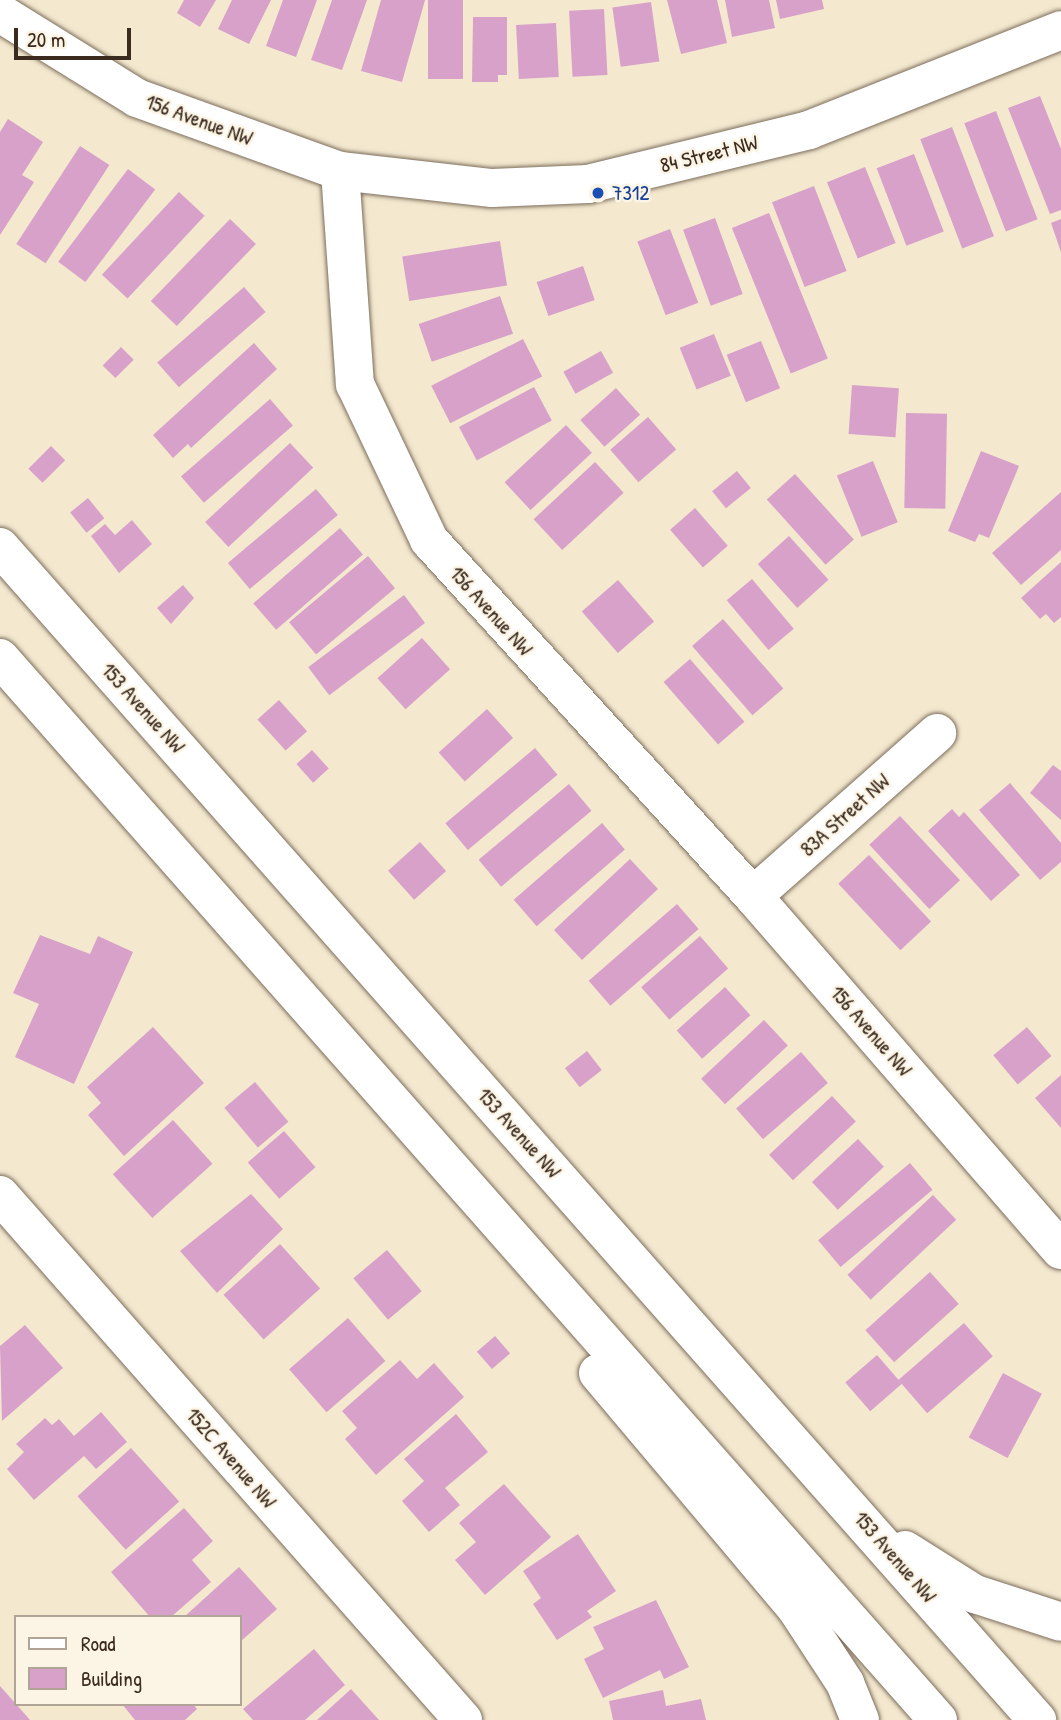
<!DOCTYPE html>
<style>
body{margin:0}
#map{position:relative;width:1061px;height:1720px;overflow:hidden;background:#f4e9cf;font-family:"Patrick Hand",sans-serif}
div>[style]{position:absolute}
.building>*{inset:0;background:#d8a1ca;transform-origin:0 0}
.roads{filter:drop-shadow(0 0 2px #7c6d5c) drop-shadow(0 0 2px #7c6d5c)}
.minor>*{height:38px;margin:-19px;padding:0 19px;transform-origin:19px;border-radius:19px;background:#fff}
.tertiary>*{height:38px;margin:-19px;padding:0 19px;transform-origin:19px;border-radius:19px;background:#fff}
.secondary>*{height:38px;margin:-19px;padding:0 19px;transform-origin:19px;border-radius:19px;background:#fff}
.dots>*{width:19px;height:19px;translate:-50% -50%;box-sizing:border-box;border:4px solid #fcf5e5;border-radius:50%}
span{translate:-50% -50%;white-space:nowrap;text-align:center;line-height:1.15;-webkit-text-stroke:5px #fcf5e5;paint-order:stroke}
.street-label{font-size:21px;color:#3b2a1e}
.transit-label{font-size:21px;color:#164399}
.left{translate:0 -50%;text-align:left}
.legend{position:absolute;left:14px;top:1615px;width:228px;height:91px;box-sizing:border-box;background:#fcf5e5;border:2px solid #afa495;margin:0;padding:9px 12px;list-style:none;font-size:21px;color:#3b2a1e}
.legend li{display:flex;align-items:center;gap:14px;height:35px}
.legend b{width:35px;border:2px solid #afa495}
.scale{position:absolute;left:14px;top:28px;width:117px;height:32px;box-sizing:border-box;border:4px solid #3b2a1e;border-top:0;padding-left:9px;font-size:21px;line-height:24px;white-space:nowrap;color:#3b2a1e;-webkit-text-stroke:5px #fcf5e5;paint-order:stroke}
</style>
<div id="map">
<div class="building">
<div style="clip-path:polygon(184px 0,216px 0,200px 27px,177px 13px)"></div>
<div style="clip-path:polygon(232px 0,271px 0,249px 44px,218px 29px)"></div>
<div style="clip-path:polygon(283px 0,317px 0,296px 57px,266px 46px)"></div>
<div style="clip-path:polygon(332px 0,367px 0,342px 70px,311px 60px)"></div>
<div style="clip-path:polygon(381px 0,425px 0,402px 82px,361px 71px)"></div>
<div style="left:428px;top:0;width:35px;height:79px"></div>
<div style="clip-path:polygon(667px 0,717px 0,727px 43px,681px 54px)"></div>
<div style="clip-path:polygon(725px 0,769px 0,775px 28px,732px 37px)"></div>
<div style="clip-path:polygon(776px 0,822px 0,824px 9px,780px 19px)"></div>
<div style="left:651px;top:2px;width:60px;height:39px;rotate:82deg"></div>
<div style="left:604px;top:9px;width:66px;height:35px;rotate:87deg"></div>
<div style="clip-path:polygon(473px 17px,507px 17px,507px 75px,498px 75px,498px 82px,472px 82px)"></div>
<div style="left:556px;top:23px;width:54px;height:40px;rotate:87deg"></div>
<div style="clip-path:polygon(1040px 96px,1061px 149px,1061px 210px,1050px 214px,1008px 108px)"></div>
<div style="left:996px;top:111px;width:116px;height:34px;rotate:69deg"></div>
<div style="clip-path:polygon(8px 119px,43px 142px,22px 175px,34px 182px,0 235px,0 132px)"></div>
<div style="left:952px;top:127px;width:117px;height:34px;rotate:69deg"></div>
<div style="left:80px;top:146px;width:35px;height:117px;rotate:33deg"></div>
<div style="left:914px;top:154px;width:83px;height:40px;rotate:69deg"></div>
<div style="left:865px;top:167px;width:82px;height:41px;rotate:68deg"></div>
<div style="left:128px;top:169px;width:34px;height:116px;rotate:37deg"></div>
<div style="left:814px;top:186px;width:91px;height:45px;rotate:69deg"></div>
<div style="left:179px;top:192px;width:35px;height:113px;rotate:43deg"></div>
<div style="left:769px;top:213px;width:157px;height:40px;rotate:68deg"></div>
<div style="left:715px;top:218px;width:81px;height:34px;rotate:70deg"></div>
<div style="left:230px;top:219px;width:36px;height:114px;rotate:44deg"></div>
<div style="clip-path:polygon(1061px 219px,1061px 252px,1051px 223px)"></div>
<div style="left:670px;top:229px;width:79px;height:35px;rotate:69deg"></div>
<div style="left:500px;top:241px;width:45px;height:99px;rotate:81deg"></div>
<div style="left:583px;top:266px;width:36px;height:49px;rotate:71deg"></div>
<div style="left:244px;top:287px;width:33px;height:115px;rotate:49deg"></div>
<div style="left:500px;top:296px;width:40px;height:86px;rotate:71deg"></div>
<div style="left:714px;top:334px;width:45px;height:37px;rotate:68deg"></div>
<div style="left:523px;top:339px;width:42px;height:103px;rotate:63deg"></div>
<div style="left:761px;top:341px;width:51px;height:37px;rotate:68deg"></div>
<div style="clip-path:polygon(254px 343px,277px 369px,191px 448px,188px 444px,173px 458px,153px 435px)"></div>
<div style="left:121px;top:347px;width:18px;height:26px;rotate:45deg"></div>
<div style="left:601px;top:351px;width:25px;height:43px;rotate:61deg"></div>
<div style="left:852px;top:385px;width:47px;height:49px;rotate:4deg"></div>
<div style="left:534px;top:387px;width:38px;height:85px;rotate:62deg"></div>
<div style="left:616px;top:388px;width:36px;height:48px;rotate:48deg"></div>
<div style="left:270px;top:399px;width:35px;height:118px;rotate:49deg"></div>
<div style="left:906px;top:413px;width:41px;height:95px;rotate:1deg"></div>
<div style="left:648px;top:417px;width:43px;height:50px;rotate:49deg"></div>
<div style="left:566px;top:425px;width:38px;height:84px;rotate:47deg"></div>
<div style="left:290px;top:443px;width:34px;height:116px;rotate:47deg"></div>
<div style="left:51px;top:446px;width:20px;height:32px;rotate:45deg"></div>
<div style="clip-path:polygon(981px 451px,1019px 466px,989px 538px,979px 534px,975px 542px,948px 531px)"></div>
<div style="left:873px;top:461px;width:66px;height:39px;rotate:68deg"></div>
<div style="left:595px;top:462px;width:42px;height:84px;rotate:47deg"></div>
<div style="left:737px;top:471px;width:22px;height:32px;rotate:51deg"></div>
<div style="left:795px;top:474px;width:88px;height:38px;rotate:48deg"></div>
<div style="left:316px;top:489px;width:34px;height:115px;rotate:50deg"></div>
<div style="clip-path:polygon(1061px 492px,1061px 550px,1021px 585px,992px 553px)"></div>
<div style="left:88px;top:498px;width:26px;height:23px;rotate:51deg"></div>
<div style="left:695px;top:508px;width:50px;height:33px;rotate:49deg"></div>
<div style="clip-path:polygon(132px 520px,152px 544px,119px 573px,91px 536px,105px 524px,115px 535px)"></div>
<div style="left:340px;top:528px;width:35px;height:115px;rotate:49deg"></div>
<div style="left:789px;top:536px;width:59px;height:42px;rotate:48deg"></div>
<div style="left:368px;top:556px;width:42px;height:103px;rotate:50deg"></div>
<div style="clip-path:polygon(1061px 562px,1061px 617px,1054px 623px,1046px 614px,1040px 619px,1021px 598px)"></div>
<div style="left:752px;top:579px;width:65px;height:33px;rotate:50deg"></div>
<div style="left:618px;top:580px;width:55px;height:48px;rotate:49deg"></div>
<div style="clip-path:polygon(183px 585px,194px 598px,171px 624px,157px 608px)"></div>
<div style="left:404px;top:595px;width:35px;height:120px;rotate:53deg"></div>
<div style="left:723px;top:619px;width:92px;height:41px;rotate:49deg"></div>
<div style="left:422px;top:638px;width:42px;height:60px;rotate:48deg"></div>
<div style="left:690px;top:659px;width:83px;height:35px;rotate:49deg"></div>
<div style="left:279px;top:700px;width:42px;height:29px;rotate:48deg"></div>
<div style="left:487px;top:709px;width:39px;height:65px;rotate:48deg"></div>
<div style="left:535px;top:748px;width:35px;height:117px;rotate:50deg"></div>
<div style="left:312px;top:750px;width:25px;height:21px;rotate:48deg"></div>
<div style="clip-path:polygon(1053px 765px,1061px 771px,1061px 820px,1030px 793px)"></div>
<div style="clip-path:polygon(1010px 783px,1061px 843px,1061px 862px,1040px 880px,979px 810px)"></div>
<div style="left:569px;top:784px;width:35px;height:118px;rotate:50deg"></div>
<div style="clip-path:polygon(952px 809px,959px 817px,964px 812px,1020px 875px,991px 901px,928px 831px)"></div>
<div style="left:900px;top:816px;width:88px;height:42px;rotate:47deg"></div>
<div style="left:602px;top:823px;width:35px;height:117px;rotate:49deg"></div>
<div style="left:420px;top:842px;width:39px;height:43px;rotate:48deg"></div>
<div style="left:869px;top:855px;width:91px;height:42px;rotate:47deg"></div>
<div style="left:630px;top:859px;width:41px;height:104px;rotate:47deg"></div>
<div style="left:677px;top:904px;width:33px;height:117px;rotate:49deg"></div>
<div style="clip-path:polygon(40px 935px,90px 954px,98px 936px,133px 952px,74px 1084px,15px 1057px,39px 1004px,13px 993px)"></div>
<div style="left:700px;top:936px;width:43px;height:78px;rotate:49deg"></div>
<div style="left:725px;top:987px;width:38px;height:65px;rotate:48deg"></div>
<div style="left:764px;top:1020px;width:35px;height:86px;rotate:47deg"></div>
<div style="clip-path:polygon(153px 1027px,204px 1083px,124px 1156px,88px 1115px,101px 1103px,87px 1087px)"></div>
<div style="left:1027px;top:1027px;width:38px;height:44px;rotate:50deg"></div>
<div style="left:587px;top:1051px;width:24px;height:28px;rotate:52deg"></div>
<div style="left:801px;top:1052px;width:41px;height:86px;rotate:49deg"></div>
<div style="clip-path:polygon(1061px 1075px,1061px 1128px,1035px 1098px)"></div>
<div style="left:255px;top:1082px;width:52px;height:40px;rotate:50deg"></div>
<div style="left:832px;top:1096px;width:35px;height:86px;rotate:47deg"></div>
<div style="left:173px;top:1120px;width:59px;height:81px;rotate:48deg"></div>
<div style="left:284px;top:1131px;width:48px;height:48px;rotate:49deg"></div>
<div style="left:858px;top:1139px;width:38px;height:63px;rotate:47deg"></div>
<div style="left:910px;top:1163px;width:35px;height:120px;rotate:50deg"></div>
<div style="clip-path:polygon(251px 1194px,283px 1229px,217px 1293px,180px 1251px)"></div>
<div style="left:933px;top:1195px;width:34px;height:117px;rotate:47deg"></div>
<div style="left:280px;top:1244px;width:60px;height:76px;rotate:48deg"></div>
<div style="left:387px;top:1250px;width:54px;height:44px;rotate:50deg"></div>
<div style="left:930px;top:1272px;width:43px;height:87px;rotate:48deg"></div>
<div style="left:348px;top:1318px;width:57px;height:78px;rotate:49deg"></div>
<div style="left:964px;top:1323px;width:44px;height:87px;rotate:49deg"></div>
<div style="clip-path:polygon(25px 1325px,63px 1368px,2px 1421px,0 1346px)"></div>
<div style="left:495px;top:1336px;width:23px;height:24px;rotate:49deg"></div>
<div style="left:877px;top:1355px;width:38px;height:42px;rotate:49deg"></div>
<div style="clip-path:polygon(400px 1360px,417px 1379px,434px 1363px,464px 1397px,376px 1475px,345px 1439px,357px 1428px,342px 1411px)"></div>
<div style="left:1003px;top:1373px;width:44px;height:73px;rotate:28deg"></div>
<div style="clip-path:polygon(101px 1412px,127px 1442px,96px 1469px,84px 1456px,34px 1500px,7px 1469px,24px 1452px,16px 1444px,45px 1418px,52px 1425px,59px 1419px,74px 1436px)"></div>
<div style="clip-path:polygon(456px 1414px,488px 1452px,445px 1488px,460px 1505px,429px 1532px,402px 1501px,424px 1481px,404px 1459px)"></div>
<div style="left:131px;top:1448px;width:72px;height:72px;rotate:48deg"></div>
<div style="clip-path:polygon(504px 1484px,551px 1537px,485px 1595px,455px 1560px,476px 1542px,459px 1523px)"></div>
<div style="clip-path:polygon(184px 1508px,213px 1541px,192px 1560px,211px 1582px,171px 1617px,150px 1617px,111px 1572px)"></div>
<div style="clip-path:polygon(578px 1534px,616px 1591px,587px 1611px,592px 1617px,557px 1640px,533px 1604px,541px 1598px,523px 1571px)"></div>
<div style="clip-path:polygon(239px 1567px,277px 1609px,240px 1642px,240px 1617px,184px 1617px)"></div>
<div style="clip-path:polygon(656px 1600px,689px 1667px,664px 1679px,660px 1670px,603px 1698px,584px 1659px,604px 1649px,593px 1627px)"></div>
<div style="clip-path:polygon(314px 1649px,345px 1685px,305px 1720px,253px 1720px,243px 1709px)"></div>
<div style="clip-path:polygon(0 1686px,16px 1704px,30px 1720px,0 1720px)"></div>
<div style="clip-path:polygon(351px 1689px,379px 1720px,317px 1720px)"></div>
<div style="clip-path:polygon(663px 1690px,666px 1706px,701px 1699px,706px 1720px,613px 1720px,609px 1701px)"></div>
<div style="clip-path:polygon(122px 1704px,193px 1704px,197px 1709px,185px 1720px,135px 1720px)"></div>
</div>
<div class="roads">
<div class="minor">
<div style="left:340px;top:171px;width:214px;rotate:86deg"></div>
<div style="left:355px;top:384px;width:173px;rotate:64.6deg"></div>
<div style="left:429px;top:540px;width:481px;rotate:47.7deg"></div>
<div style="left:753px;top:896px;width:469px;rotate:49deg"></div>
<div style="left:753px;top:896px;width:246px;rotate:-41.5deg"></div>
<div style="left:0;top:1195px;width:700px;rotate:48.59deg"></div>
</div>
<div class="tertiary">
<div style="left:0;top:13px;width:161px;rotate:31.8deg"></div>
<div style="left:137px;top:98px;width:216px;rotate:19.8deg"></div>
<div style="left:340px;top:171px;width:153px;rotate:6.4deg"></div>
<div style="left:492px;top:188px;width:96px;rotate:-2.4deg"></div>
<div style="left:588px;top:184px;width:228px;rotate:-13.7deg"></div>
<div style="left:809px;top:130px;width:271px;rotate:-21.6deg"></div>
</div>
<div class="secondary">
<div style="left:0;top:547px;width:1566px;rotate:48.52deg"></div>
<div style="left:0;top:658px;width:1417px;rotate:48.55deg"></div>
<div style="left:598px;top:1373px;width:307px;rotate:49.9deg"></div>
<div style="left:796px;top:1608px;width:90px;rotate:56.8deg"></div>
<div style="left:845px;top:1683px;width:40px;rotate:68deg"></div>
<div style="left:905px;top:1550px;width:83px;rotate:32.2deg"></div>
<div style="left:975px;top:1594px;width:90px;rotate:18deg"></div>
</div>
</div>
<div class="dots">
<div style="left:598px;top:193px;background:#1a4fb4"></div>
</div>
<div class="street-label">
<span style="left:199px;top:120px;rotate:20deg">156 Avenue NW</span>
<span style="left:709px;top:154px;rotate:-14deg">84 Street NW</span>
<span style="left:491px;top:611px;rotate:48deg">156 Avenue NW</span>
<span style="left:143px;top:708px;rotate:48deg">153 Avenue NW</span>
<span style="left:845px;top:815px;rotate:-42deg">83A Street NW</span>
<span style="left:871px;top:1031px;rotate:49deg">156 Avenue NW</span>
<span style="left:519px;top:1133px;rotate:48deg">153 Avenue NW</span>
<span style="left:231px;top:1458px;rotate:49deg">152C Avenue NW</span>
<span style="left:895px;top:1557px;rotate:49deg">153 Avenue NW</span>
</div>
<div class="transit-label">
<span class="left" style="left:612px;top:193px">7312</span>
</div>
<ul class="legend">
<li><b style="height:9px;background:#fff"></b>Road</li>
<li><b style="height:19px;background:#d8a1ca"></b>Building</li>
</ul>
<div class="scale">20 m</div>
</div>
